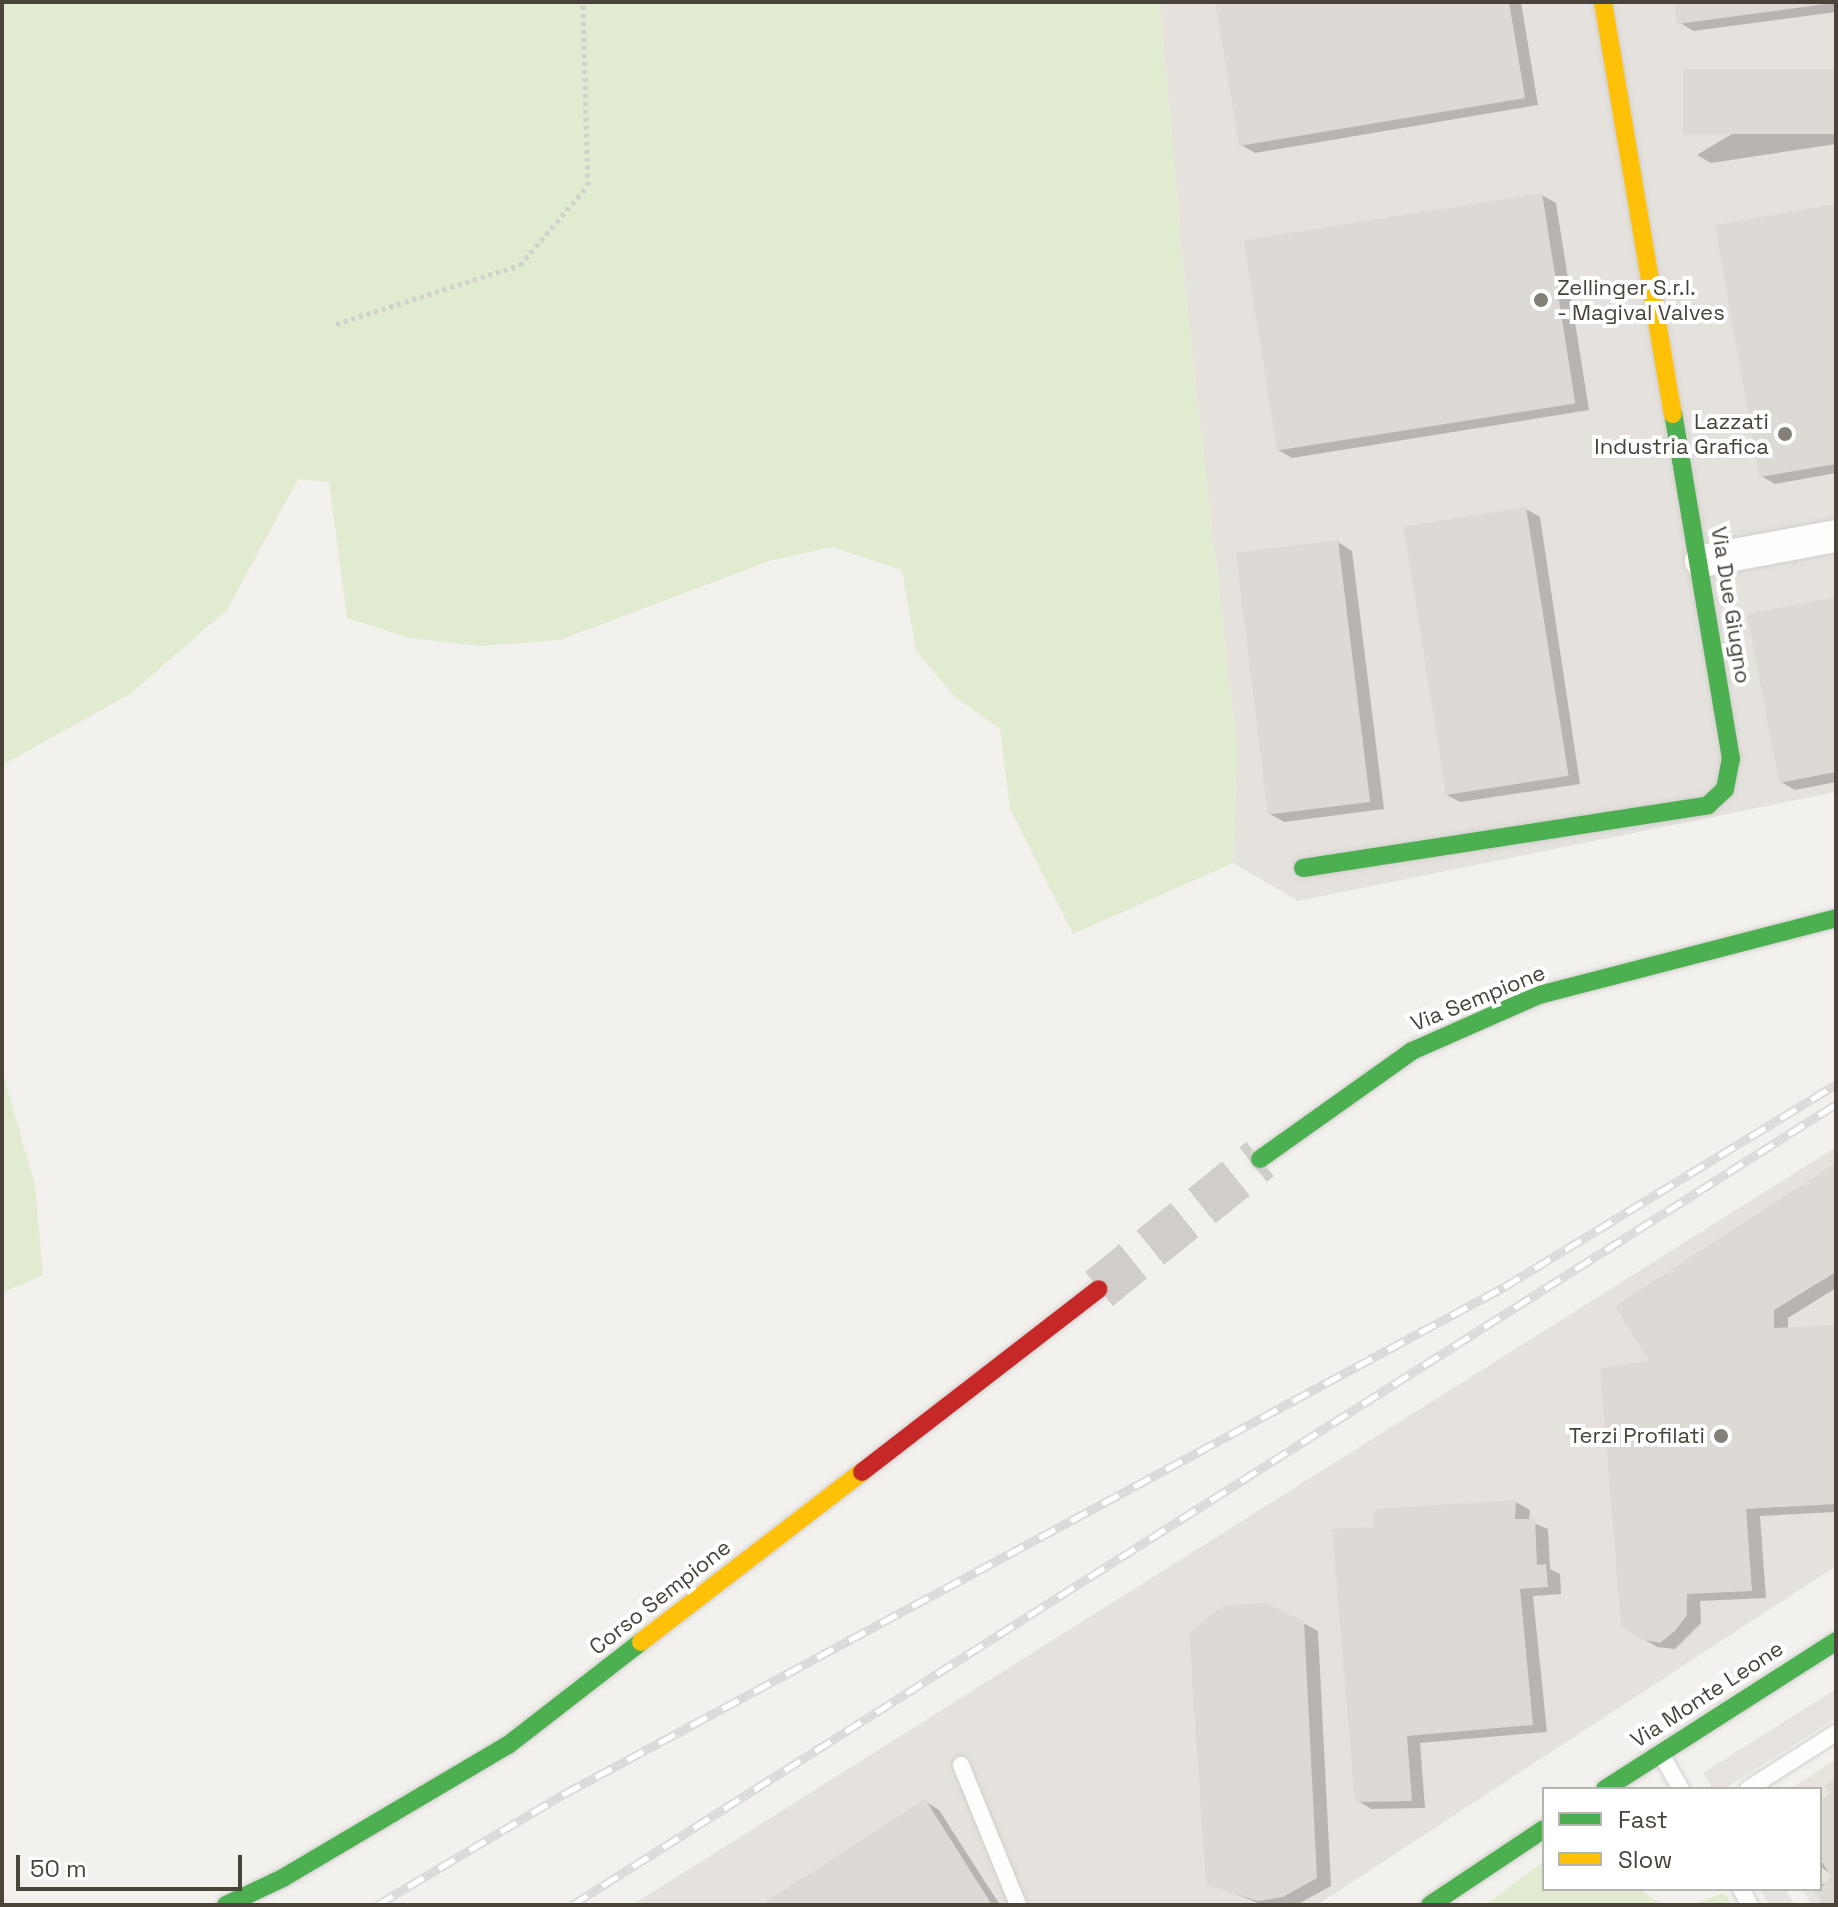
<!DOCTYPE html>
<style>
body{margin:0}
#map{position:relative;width:1838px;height:1907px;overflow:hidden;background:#f3f1ee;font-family:"Space Grotesk",sans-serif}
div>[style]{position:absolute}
.residential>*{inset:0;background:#e7e3dd}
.industrial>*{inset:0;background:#e5e2de}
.green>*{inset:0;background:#e0ebd0}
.parking>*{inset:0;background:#e5e2df}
.shadow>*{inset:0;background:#0003}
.building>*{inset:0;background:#dddad6;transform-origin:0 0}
.primary-tunnel>*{height:44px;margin-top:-22px;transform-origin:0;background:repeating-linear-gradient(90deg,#d1ceca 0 44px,transparent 0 66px)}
.path>*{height:5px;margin-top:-2.5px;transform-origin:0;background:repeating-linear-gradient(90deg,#d3d1cc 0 4px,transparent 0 8px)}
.roads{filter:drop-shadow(0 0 2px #d1cfcc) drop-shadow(0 0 2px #d1cfcc)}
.lane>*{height:16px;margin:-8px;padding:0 8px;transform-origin:8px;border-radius:8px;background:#fdfdfc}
.street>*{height:32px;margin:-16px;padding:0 16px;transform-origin:16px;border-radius:16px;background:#fdfdfc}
.fast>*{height:18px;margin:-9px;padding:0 9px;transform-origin:9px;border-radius:9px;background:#4caf50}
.slow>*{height:18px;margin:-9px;padding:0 9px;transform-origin:9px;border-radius:9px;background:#ffc107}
.jam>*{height:18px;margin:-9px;padding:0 9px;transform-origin:9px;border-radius:9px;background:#c62828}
.rail>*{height:9px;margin-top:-4.5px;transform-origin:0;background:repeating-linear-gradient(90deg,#fff 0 18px,#dbdbda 0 36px);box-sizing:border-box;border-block:2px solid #dbdbda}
.dots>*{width:22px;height:22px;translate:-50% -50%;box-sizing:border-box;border:4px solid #fff;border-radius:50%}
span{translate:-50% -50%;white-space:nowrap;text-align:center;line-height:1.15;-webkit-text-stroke:8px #fff;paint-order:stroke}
.poi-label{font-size:22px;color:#49433a}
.left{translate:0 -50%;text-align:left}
.right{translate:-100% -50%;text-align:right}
.street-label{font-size:22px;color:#49433a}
.frame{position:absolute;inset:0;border:4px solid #49433a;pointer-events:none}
.legend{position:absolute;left:1542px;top:1787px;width:280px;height:104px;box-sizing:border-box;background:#fff;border:2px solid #b6b4b0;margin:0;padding:10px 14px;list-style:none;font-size:24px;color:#49433a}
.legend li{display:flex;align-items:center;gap:16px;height:40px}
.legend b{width:40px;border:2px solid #b6b4b0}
.scale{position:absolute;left:16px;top:1855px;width:226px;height:36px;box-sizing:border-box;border:4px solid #49433a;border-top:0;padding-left:10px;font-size:24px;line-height:28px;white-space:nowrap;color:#49433a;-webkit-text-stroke:6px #fff;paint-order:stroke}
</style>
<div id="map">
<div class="residential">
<div style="clip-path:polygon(1836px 1759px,1836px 1905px,1812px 1905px,1802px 1889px,1820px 1889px,1820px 1789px,1791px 1789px)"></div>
</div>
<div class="industrial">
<div style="clip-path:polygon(1160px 2px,1836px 2px,1836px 792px,1298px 901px,1233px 863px,1237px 748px,1186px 297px)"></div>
<div style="clip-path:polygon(1836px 1147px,1836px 1566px,1317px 1905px,632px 1905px)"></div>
</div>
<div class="green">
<div style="clip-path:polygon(2px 2px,1160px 2px,1186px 297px,1237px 748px,1233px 863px,1073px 934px,1010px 809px,1000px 729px,954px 696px,916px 651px,902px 570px,832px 547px,769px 561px,560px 640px,480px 646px,409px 638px,347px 618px,329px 482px,298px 479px,227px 610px,130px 694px,2px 765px)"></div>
<div style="clip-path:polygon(2px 1071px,35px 1185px,43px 1275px,2px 1293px)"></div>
<div style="clip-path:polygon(1544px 1861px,1544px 1889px,1639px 1889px,1663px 1905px,1485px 1905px)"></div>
<div style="clip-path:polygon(1724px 1893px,1732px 1905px,1690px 1905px)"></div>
</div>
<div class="parking">
<div style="clip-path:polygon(1836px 1689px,1836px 1718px,1724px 1789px,1713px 1789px,1703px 1773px)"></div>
<div style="clip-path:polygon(1759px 1889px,1784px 1889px,1795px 1905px,1770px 1905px)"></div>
</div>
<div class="shadow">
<div style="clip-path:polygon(1217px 2px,1521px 2px,1538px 105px,1255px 153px,1241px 145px)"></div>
<div style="clip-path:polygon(1676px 2px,1836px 2px,1836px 12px,1693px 31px,1679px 22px)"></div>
<div style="clip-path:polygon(1836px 71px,1836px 144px,1711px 163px,1697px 155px)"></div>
<div style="clip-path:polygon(1542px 195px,1556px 203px,1589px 410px,1292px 458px,1278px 450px)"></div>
<div style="clip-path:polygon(1836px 206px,1836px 473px,1775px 484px,1761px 476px)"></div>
<div style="clip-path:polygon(1526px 509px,1540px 517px,1580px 784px,1460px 802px,1445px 794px)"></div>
<div style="clip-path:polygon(1338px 542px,1352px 551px,1384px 809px,1284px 822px,1270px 814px)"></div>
<div style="clip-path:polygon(1836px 599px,1836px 782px,1795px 790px,1781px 782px)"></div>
<div style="clip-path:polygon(1836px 1165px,1836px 1288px,1788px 1318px,1788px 1329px,1836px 1327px,1836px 1512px,1760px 1516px,1766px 1598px,1700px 1601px,1701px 1623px,1675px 1649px,1657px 1647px,1642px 1638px,1652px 1363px)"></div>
<div style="clip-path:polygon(1516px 1502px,1530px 1510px,1529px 1521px,1548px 1529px,1550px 1569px,1560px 1574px,1561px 1594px,1533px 1596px,1547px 1732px,1420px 1743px,1425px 1808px,1371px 1809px,1357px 1800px,1375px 1529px)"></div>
<div style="clip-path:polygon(1303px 1623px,1318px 1631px,1331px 1886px,1298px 1904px,1263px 1905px,1208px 1883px)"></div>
<div style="clip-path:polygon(1836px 1780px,1836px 1905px,1826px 1905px,1820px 1886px,1834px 1877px,1820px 1866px,1820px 1803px,1832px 1795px)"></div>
<div style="clip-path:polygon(925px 1801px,939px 1810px,1000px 1905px,765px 1905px)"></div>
</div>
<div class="building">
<div style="clip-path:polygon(1215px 2px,1509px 2px,1525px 98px,1239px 146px)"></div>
<div style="clip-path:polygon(1674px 2px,1826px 2px,1826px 4px,1677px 24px)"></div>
<div style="left:1836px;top:69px;width:65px;height:153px;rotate:90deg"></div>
<div style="left:1542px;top:193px;width:213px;height:302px;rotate:81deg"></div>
<div style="clip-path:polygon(1836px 204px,1836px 464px,1759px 477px,1715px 225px)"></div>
<div style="left:1526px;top:507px;width:272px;height:124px;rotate:81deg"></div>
<div style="left:1338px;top:540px;width:264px;height:103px;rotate:83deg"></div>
<div style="clip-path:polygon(1836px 597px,1836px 772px,1779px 783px,1747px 614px)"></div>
<div style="clip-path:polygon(1836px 1163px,1836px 1272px,1774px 1310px,1774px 1328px,1836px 1325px,1836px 1504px,1746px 1509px,1752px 1591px,1687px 1594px,1687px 1615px,1675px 1631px,1660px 1643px,1641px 1639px,1621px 1626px,1600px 1368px,1649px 1361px,1615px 1306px)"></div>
<div style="clip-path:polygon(1516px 1500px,1515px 1519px,1535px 1519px,1537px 1565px,1546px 1564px,1548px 1587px,1520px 1589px,1533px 1725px,1407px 1736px,1412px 1801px,1355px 1802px,1332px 1529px,1373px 1527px,1374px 1509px)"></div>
<div style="clip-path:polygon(1266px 1603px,1304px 1621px,1317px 1878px,1283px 1897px,1258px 1901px,1206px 1885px,1189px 1633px,1222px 1606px)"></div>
<div style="clip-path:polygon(1836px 1778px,1836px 1905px,1823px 1905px,1813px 1889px,1820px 1889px,1831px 1876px,1820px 1859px,1820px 1801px,1830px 1794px,1824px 1786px)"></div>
<div style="clip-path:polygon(925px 1799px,992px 1905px,761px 1905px)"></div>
</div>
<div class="primary-tunnel">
<div style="left:1099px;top:1289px;width:207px;rotate:-38.9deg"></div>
</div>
<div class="path">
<div style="left:336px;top:324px;width:193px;rotate:-17.8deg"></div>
<div style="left:520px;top:265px;width:105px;rotate:-49.6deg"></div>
<div style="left:588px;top:185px;width:183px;rotate:-91.6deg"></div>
</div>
<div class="roads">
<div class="lane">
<div style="left:1662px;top:1756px;width:38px;rotate:60deg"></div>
<div style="left:961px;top:1765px;width:151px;rotate:67.8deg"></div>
<div style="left:1748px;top:1789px;width:104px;rotate:-32.5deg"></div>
<div style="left:1741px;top:1889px;width:18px;rotate:61deg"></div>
</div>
<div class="street">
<div style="left:1701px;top:561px;width:137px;rotate:-10.5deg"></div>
</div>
<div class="fast">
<div style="left:1303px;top:868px;width:410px;rotate:-8.8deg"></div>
<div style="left:1708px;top:805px;width:23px;rotate:-43deg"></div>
<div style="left:1725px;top:789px;width:31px;rotate:-79deg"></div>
<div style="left:1731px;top:759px;width:350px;rotate:-99.5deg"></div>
<div style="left:1260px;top:1159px;width:186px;rotate:-35.4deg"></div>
<div style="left:1412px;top:1051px;width:139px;rotate:-23.8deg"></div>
<div style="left:1539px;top:995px;width:307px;rotate:-14.5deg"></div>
<div style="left:1605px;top:1789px;width:274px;rotate:-32.6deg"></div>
<div style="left:226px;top:1905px;width:63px;rotate:-25.3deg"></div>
<div style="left:283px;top:1878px;width:261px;rotate:-30.6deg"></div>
<div style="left:508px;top:1745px;width:168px;rotate:-37.8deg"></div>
<div style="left:1430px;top:1905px;width:137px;rotate:-33.7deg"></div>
</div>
<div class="slow">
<div style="left:1603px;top:2px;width:418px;rotate:80.4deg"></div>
<div style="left:641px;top:1642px;width:279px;rotate:-37.6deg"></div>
</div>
<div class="jam">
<div style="left:862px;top:1472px;width:299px;rotate:-37.7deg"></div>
</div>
</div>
<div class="rail">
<div style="left:377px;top:1905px;width:217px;rotate:-30.7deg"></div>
<div style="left:564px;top:1794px;width:1068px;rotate:-28.34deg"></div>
<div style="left:1504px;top:1287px;width:389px;rotate:-31.4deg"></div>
<div style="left:572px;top:1905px;width:1496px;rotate:-32.36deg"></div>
</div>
<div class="dots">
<div style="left:1541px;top:300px;background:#848079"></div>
<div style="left:1785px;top:434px;background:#848079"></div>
<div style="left:1721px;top:1436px;background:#848079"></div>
</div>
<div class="poi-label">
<span class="left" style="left:1557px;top:300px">Zellinger S.r.l.<br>- Magival Valves</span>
<span class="right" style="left:1769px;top:434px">Lazzati<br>Industria Grafica</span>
<span class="right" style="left:1705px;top:1436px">Terzi Profilati</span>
</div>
<div class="street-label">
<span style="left:1731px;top:605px;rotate:81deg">Via Due Giugno</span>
<span style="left:1478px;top:998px;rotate:-22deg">Via Sempione</span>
<span style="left:660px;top:1597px;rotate:-38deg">Corso Sempione</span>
<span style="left:1707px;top:1694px;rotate:-33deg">Via Monte Leone</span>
</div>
<div class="frame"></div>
<ul class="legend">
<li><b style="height:10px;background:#4caf50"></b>Fast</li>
<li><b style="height:10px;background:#ffc107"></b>Slow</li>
</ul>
<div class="scale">50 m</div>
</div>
